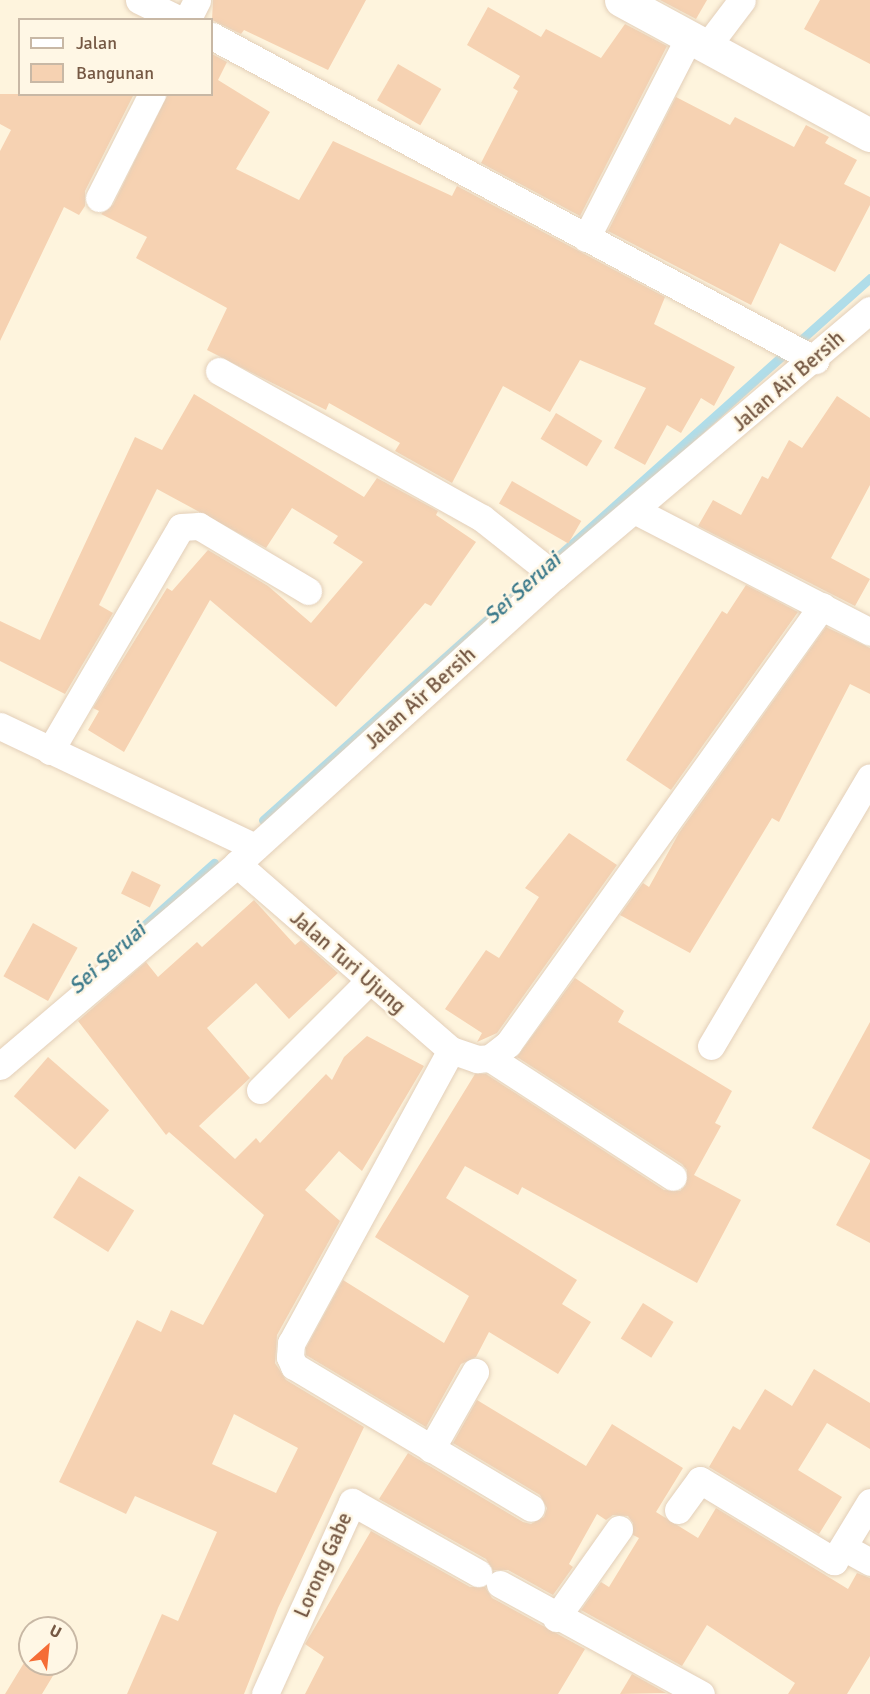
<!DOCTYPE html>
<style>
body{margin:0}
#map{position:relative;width:870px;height:1694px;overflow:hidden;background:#fef4dd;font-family:Signika,sans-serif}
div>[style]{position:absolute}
.stream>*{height:9px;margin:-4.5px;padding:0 4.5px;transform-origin:4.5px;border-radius:4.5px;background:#b0dde9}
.building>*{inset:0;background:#f6d2b2;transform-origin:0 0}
.roads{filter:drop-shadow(0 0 2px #e3cfb9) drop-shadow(0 0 2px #e3cfb9)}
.minor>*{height:27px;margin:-13.5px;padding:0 13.5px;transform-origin:13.5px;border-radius:13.5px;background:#fff}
.tertiary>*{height:33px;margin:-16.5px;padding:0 16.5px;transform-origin:16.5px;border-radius:16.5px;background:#fff}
span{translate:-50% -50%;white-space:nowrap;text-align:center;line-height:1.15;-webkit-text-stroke:5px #fff7e5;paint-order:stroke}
.street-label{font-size:21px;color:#765944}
.water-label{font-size:22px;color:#3c7a8b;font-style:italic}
.legend{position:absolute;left:18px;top:18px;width:195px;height:78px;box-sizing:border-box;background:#fff7e5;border:2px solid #c8b8a5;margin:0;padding:8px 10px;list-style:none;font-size:18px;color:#765944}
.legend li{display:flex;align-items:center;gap:12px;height:30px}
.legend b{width:30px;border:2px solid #c8b8a5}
.north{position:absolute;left:18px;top:1616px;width:60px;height:60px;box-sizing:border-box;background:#fff7e5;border:2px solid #c8b8a5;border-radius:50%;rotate:27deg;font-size:16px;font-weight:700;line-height:24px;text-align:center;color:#765944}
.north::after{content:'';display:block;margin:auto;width:21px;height:27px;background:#f56d36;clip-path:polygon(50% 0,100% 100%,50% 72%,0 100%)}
</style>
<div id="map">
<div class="stream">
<div style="left:803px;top:338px;width:90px;rotate:-41.8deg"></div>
<div style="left:263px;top:820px;width:696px;rotate:-41.8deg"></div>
<div style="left:123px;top:944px;width:122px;rotate:-41.7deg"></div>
</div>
<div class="building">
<div style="clip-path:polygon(213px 0,366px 0,328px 70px,244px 30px,241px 34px,212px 20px)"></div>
<div style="clip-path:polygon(660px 0,707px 0,696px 19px)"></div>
<div style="clip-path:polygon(820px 0,870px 0,870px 64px,804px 29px)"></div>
<div style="clip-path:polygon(488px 7px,541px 37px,546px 29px,601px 58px,625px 24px,667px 46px,580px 216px,481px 163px,518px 91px,513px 88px,520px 76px,467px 45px)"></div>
<div style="clip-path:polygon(212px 54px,227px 62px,218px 80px,270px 112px,236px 169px,299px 200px,333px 141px,452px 196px,457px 186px,665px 297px,654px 324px,735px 367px,714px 406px,701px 398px,681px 433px,667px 425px,645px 465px,614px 448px,646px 388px,580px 360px,550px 412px,503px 386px,452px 483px,395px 451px,400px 443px,329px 403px,326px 410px,207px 350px,227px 308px,136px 258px,147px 237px,101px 214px,113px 205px,168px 94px,212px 94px)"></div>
<div style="left:398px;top:64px;width:50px;height:42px;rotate:30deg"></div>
<div style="clip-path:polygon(0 94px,134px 94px,85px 191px,85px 206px,79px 215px,64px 207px,0 341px,0 151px,11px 130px,0 124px)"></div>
<div style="clip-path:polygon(676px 97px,730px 125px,735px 117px,794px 147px,806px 125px,829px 137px,825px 143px,857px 160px,844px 184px,870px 197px,870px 205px,835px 272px,780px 243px,751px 305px,608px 231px)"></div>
<div style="clip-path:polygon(194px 394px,364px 497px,377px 478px,438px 511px,436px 515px,476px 542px,431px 606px,425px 603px,336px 707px,210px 600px,124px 752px,88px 730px,99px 711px,93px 708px,167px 588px,172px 591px,208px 550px,268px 586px,311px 623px,363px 562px,333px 543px,338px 536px,292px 508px,266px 548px,157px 489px,99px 605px,113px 613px,65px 694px,0 661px,0 621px,40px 640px,135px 437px,162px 450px)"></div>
<div style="clip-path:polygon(837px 396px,870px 418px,870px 485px,831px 558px,870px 579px,855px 606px,698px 526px,713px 500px,741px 515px,762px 476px,768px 479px,789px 440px,802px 448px)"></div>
<div style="left:556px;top:413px;width:54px;height:30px;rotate:31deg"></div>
<div style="left:512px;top:481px;width:80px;height:26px;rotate:30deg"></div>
<div style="clip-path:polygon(746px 585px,798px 612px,671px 790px,626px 760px,722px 611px,727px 614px)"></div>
<div style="clip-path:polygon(826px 627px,870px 648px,870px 694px,850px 684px,779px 822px,772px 818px,690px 953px,620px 915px,643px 883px,649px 887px,679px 833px)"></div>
<div style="clip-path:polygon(569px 833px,617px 865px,497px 1033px,477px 1042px,482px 1033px,445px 1009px,486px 950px,499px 958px,539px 897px,525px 888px)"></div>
<div style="left:132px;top:871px;width:32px;height:25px;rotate:26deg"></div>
<div style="clip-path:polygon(evenodd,254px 900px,295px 945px,301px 940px,338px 973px,289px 1019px,256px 983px,207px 1028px,250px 1078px,199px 1126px,235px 1159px,256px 1138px,260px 1143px,326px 1074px,332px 1080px,344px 1057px,367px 1036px,424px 1066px,362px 1171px,339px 1151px,305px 1190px,340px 1221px,277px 1335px,275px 1363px,286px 1380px,364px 1427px,278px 1608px,244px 1694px,127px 1694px,162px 1614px,178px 1621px,217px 1532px,135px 1496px,126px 1514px,59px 1482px,137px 1320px,161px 1332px,171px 1310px,203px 1325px,264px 1215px,169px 1132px,166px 1135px,78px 1021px,146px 962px,158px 977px,197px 942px,202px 947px,254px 900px,234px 1414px,298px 1448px,276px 1493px,212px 1464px,234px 1414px)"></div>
<div style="left:33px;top:923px;width:51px;height:61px;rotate:29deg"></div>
<div style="clip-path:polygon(575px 978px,624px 1011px,618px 1022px,732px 1091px,715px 1123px,721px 1126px,694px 1175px,741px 1200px,697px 1283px,522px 1187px,518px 1195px,465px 1166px,446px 1198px,577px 1280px,562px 1304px,591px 1322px,558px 1374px,489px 1332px,476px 1357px,461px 1364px,426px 1427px,306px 1355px,306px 1348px,343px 1280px,444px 1343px,469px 1296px,375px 1237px,475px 1074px,486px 1074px,664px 1190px,680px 1191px,686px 1185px,687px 1170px,682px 1164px,517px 1057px)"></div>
<div style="clip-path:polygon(870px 1022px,870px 1160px,812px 1128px)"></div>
<div style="left:48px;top:1057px;width:81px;height:52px;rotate:41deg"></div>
<div style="clip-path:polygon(870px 1162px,870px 1243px,836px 1225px)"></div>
<div style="left:79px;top:1176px;width:65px;height:49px;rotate:32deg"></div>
<div style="left:643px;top:1303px;width:36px;height:42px;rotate:32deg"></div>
<div style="clip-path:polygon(814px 1369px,870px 1403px,870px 1449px,827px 1423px,798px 1470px,842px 1497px,819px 1534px,709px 1467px,733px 1426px,740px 1430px,765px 1389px,792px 1406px)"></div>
<div style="clip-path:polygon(477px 1400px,586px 1466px,612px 1424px,683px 1468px,656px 1512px,698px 1538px,716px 1508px,848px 1589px,857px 1573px,870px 1578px,870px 1656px,847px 1694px,788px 1694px,795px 1683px,707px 1625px,682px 1666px,581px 1610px,601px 1582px,609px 1587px,639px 1538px,633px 1535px,633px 1523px,628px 1516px,613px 1515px,606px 1520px,597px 1514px,569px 1564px,573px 1567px,553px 1595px,508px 1570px,493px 1570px,486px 1559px,379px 1499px,408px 1453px,523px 1522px,531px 1524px,544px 1517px,547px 1508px,540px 1495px,453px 1443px)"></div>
<div style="clip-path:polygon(371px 1531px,470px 1587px,485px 1587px,492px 1598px,585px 1649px,558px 1694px,305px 1694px,324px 1657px,305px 1644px)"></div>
<div style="clip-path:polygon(30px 1653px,30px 1664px,60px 1664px,42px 1694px,5px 1694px)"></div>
<div style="clip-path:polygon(632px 1674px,666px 1693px,620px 1694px)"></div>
</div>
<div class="roads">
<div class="minor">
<div style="left:139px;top:0;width:46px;rotate:26deg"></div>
<div style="left:187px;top:20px;width:22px;rotate:-63deg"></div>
<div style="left:212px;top:36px;width:685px;rotate:28.25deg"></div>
<div style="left:708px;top:45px;width:56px;rotate:-52.9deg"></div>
<div style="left:99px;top:198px;width:117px;rotate:-63deg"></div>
<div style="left:586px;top:238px;width:227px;rotate:-62.8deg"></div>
<div style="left:219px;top:371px;width:301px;rotate:29.2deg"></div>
<div style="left:482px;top:518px;width:93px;rotate:38.5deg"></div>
<div style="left:636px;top:511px;width:263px;rotate:27.3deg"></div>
<div style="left:0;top:726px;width:282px;rotate:25.4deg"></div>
<div style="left:50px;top:751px;width:259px;rotate:-59.7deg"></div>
<div style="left:181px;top:527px;width:18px;rotate:-3deg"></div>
<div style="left:199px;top:526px;width:127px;rotate:30.8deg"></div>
<div style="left:237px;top:864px;width:284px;rotate:41deg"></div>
<div style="left:451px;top:1050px;width:28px;rotate:19deg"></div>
<div style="left:477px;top:1059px;width:13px;rotate:-4deg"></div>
<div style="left:490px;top:1058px;width:23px;rotate:-38deg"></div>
<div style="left:508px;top:1044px;width:539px;rotate:-54.36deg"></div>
<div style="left:711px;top:1046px;width:312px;rotate:-59.4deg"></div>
<div style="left:451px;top:1050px;width:334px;rotate:118.6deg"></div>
<div style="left:291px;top:1343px;width:14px;rotate:94deg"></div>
<div style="left:290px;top:1357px;width:10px;rotate:66deg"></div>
<div style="left:294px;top:1366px;width:276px;rotate:30.9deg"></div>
<div style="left:490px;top:1058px;width:218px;rotate:33deg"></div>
<div style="left:0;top:1066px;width:311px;rotate:-40.4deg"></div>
<div style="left:237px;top:864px;width:429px;rotate:-42.2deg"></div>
<div style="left:555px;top:576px;width:412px;rotate:-40.2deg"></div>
<div style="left:260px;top:1090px;width:153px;rotate:-45deg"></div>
<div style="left:431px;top:1449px;width:89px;rotate:-60.3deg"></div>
<div style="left:678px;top:1510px;width:37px;rotate:-54deg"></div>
<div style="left:700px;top:1480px;width:157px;rotate:31.2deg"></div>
<div style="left:834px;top:1561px;width:69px;rotate:-58.6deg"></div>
<div style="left:845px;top:1548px;width:29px;rotate:29deg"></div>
<div style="left:500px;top:1584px;width:229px;rotate:28.7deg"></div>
<div style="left:556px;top:1618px;width:109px;rotate:-54.7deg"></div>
<div style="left:265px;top:1694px;width:211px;rotate:-65.6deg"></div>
<div style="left:352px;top:1502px;width:145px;rotate:29.4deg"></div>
</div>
<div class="tertiary">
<div style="left:621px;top:0;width:283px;rotate:28.5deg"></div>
</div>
</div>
<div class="street-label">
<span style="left:788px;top:381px;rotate:-41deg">Jalan Air Bersih</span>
<span style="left:420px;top:698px;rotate:-42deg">Jalan Air Bersih</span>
<span style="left:348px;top:962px;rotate:41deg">Jalan Turi Ujung</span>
<span style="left:323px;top:1565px;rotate:-66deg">Lorong Gabe</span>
</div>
<div class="water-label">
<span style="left:522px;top:588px;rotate:-42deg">Sei Seruai</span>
<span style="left:107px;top:958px;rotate:-42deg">Sei Seruai</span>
</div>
<ul class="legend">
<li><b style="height:8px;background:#fff"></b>Jalan</li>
<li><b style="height:16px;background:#f6d2b2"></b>Bangunan</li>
</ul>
<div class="north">U</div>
</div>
